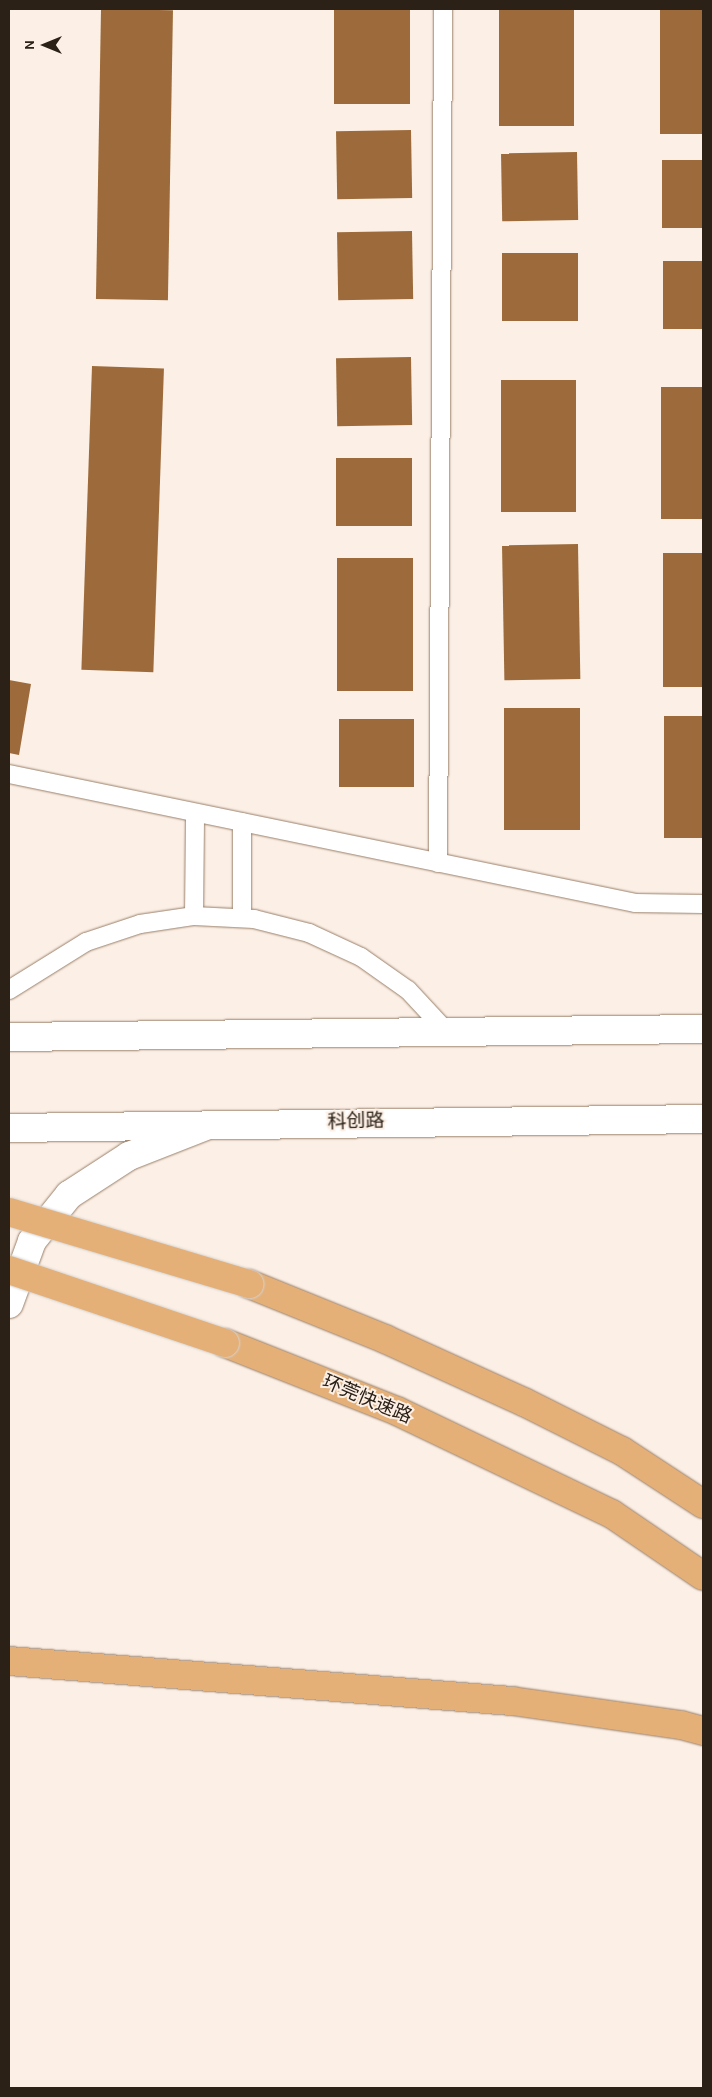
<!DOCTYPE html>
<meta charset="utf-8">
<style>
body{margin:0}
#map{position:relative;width:712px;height:2097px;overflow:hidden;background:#fcf0e6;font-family:Karla,"Noto Sans SC",sans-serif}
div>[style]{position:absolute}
.building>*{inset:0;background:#9d6b3b;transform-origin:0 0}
.roads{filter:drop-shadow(0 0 1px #997f69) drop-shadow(0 0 1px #997f69)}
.service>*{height:18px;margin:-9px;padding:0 9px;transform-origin:9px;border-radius:9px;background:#fff}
.tertiary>*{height:28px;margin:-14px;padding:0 14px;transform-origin:14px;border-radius:14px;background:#fff}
.secondary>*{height:28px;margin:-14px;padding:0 14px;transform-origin:14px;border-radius:14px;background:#fff}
.trunk>*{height:28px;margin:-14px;padding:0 14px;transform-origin:14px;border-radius:14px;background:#e4b078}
.bridges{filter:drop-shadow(0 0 1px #d5d3d1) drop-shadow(0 0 1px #d5d3d1)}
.trunk-bridge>*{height:28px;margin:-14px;padding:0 14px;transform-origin:14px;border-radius:14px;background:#e4b078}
span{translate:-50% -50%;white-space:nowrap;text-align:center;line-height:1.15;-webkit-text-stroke:4px #fcf0e6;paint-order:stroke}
.street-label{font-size:19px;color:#2b2117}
.frame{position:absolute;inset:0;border:10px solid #2b2117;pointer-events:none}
.north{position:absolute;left:20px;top:20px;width:50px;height:50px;-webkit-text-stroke:4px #fcf0e6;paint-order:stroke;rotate:270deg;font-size:14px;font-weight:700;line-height:20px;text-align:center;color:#2b2117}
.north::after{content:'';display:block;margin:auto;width:18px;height:22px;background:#2b2117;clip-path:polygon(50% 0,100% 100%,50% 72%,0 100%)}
</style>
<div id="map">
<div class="building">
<div style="left:101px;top:9px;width:72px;height:290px;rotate:1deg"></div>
<div style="left:334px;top:9px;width:76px;height:95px"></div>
<div style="left:499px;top:9px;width:75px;height:117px"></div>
<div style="left:660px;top:9px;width:43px;height:125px"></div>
<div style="left:411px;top:130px;width:68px;height:75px;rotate:89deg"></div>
<div style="left:577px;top:152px;width:68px;height:76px;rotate:89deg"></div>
<div style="left:703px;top:160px;width:68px;height:41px;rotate:90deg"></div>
<div style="left:412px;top:231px;width:68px;height:75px;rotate:89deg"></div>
<div style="left:578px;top:253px;width:68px;height:76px;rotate:90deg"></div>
<div style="left:703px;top:261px;width:68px;height:40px;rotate:90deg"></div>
<div style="left:411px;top:357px;width:68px;height:75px;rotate:89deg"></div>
<div style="left:92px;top:366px;width:72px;height:304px;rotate:2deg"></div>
<div style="left:501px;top:380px;width:75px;height:132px"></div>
<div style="left:703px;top:387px;width:132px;height:42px;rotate:90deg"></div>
<div style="left:412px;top:458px;width:68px;height:76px;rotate:90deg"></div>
<div style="left:578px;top:544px;width:135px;height:76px;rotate:89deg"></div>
<div style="left:663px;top:553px;width:40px;height:134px"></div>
<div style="left:413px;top:558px;width:133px;height:76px;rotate:90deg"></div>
<div style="clip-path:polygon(9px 680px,31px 684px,19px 755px,9px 753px)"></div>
<div style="left:580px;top:708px;width:122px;height:76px;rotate:90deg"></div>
<div style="left:703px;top:716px;width:122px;height:39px;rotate:90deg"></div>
<div style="left:339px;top:719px;width:75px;height:68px"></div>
</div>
<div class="roads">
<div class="service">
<div style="left:9px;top:774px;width:639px;rotate:11.64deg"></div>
<div style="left:635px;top:903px;width:68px;rotate:0.8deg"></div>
<div style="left:438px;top:863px;width:854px;rotate:-89.66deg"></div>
<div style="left:194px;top:916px;width:103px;rotate:-89.4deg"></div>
<div style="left:242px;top:918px;width:96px;rotate:-90deg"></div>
<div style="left:9px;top:990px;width:91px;rotate:-31.9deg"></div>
<div style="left:86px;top:942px;width:57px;rotate:-18.4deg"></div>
<div style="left:140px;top:924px;width:55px;rotate:-8.4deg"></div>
<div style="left:194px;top:916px;width:60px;rotate:2.9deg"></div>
<div style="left:254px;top:919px;width:57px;rotate:14.3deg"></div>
<div style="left:309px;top:933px;width:57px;rotate:24.8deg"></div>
<div style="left:361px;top:957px;width:57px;rotate:35.1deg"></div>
<div style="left:408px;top:990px;width:57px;rotate:47.1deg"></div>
</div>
<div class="tertiary">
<div style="left:9px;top:1304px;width:67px;rotate:-69.9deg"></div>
<div style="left:32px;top:1241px;width:59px;rotate:-51.2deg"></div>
<div style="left:69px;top:1195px;width:72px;rotate:-33deg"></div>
<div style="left:129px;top:1156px;width:83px;rotate:-21.3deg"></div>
</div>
<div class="secondary">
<div style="left:9px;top:1037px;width:694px;rotate:-0.66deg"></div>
<div style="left:9px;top:1128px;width:694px;rotate:-0.74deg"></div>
</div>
<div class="trunk">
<div style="left:249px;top:1284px;width:147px;rotate:22deg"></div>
<div style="left:385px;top:1339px;width:153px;rotate:24.4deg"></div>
<div style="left:524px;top:1402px;width:110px;rotate:26.6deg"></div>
<div style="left:622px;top:1451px;width:97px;rotate:33.2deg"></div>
<div style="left:225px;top:1343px;width:185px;rotate:21.6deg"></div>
<div style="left:397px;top:1411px;width:238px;rotate:25.6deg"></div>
<div style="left:612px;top:1514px;width:110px;rotate:34.3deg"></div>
<div style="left:9px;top:1661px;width:505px;rotate:4.55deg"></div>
<div style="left:512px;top:1701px;width:171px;rotate:8.1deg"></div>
<div style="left:681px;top:1725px;width:23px;rotate:15deg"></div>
</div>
</div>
<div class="bridges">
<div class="trunk-bridge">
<div style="left:9px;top:1212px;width:251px;rotate:16.7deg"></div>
<div style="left:9px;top:1270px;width:228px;rotate:18.7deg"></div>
</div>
</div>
<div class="street-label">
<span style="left:356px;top:1122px;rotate:-1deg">科创路</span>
<span style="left:367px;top:1400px;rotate:23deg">环莞快速路</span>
</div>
<div class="frame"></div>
<div class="north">N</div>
</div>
